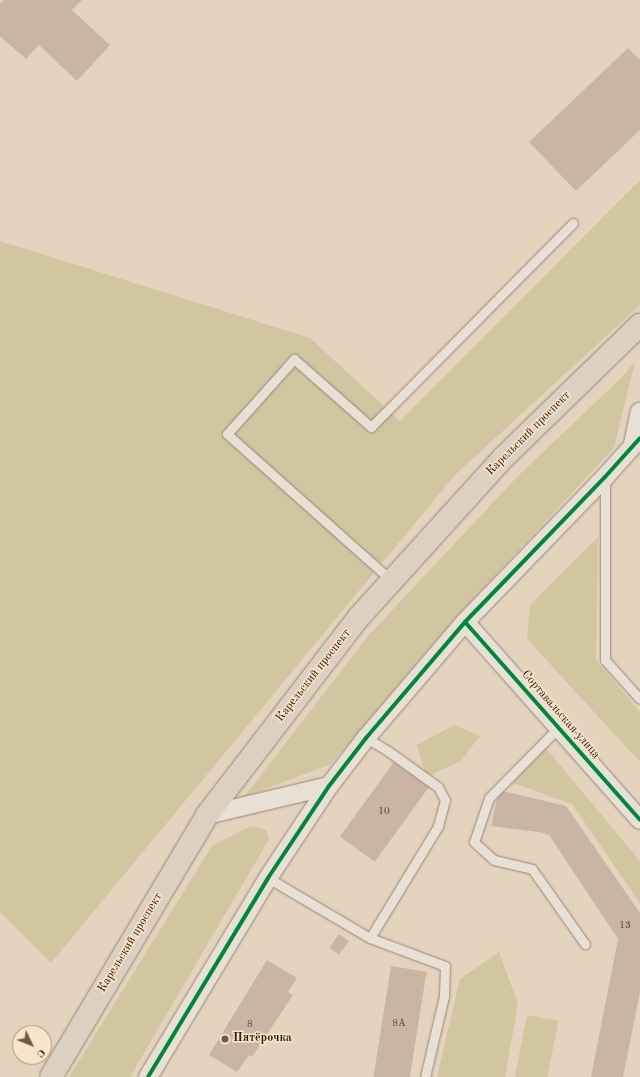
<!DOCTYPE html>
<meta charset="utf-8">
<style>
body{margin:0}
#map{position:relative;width:640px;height:1077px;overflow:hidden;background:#e4d3bd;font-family:"Old Standard TT",serif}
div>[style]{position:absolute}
.green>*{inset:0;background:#d1c69f;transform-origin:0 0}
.building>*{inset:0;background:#cab5a5;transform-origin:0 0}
.roads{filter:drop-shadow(0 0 1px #948778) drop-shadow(0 0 1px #948778)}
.lane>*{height:9px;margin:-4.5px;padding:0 4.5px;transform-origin:4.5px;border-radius:4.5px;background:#e8e0d5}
.street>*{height:18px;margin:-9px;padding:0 9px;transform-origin:9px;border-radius:9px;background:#e8e0d5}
.primary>*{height:22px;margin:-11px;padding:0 11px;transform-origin:11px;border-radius:11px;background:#dcd0c0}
.cycleway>*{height:4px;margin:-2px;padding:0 2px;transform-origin:2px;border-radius:2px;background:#00873e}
.dots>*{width:11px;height:11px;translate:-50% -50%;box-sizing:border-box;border:2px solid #f8e4ca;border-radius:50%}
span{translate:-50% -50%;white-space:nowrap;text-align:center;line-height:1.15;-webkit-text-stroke:3px #f8e4ca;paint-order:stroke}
.number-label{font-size:10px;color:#593e2c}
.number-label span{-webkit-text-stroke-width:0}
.street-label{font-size:12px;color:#331603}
.poi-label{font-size:12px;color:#331603;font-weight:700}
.left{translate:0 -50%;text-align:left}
.north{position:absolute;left:12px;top:1025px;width:40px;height:40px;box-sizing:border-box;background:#f8e4ca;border:1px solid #a9927a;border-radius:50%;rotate:133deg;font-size:11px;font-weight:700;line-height:16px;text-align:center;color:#331603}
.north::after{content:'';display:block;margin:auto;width:14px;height:18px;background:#715844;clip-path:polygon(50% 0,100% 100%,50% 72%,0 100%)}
</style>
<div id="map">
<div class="green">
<div style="clip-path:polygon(640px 180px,640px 305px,454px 476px,51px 963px,0 912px,0 241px,310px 338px,400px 421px)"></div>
<div style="clip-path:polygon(635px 362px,614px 448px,451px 623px,331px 764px,244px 797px,368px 636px,517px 477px,621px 378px)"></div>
<div style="clip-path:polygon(598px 537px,596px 660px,640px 712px,640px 762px,527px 639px,530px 605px)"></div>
<div style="clip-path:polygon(454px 725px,480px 736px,461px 761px,426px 777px,417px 745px)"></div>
<div style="clip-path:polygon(545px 747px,640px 861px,640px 903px,572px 804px,513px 783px)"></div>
<div style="clip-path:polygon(251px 826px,266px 830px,269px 839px,130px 1077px,69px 1077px,212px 846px)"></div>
<div style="clip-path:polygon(499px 952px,518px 1004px,505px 1077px,437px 1077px,460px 979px)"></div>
<div style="left:527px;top:1015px;width:32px;height:63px;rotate:11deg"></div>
</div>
<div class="building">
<div style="clip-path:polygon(3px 0,82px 0,72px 10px,110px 45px,77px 81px,39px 45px,26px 59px,0 36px,0 4px)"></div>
<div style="clip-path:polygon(628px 48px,640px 60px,640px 130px,576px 191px,529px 142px)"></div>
<div style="left:394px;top:762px;width:43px;height:92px;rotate:36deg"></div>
<div style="clip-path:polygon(499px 790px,566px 806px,640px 913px,640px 992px,623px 1077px,591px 1077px,618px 939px,549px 835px,539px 832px,491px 826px)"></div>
<div style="left:339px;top:934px;width:12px;height:17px;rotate:35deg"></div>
<div style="clip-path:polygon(267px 960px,297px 978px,288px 992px,293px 995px,252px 1057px,249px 1055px,237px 1072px,209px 1055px)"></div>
<div style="left:391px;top:966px;width:36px;height:113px;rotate:9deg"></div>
</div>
<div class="roads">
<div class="lane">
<div style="left:605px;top:479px;width:181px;rotate:90deg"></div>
<div style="left:605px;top:660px;width:52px;rotate:48.1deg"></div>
<div style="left:392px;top:581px;width:221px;rotate:-138.3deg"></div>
<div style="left:227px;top:434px;width:101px;rotate:-48.2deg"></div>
<div style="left:294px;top:359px;width:103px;rotate:41.4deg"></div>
<div style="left:371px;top:427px;width:287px;rotate:-45.3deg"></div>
<div style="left:558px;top:728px;width:98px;rotate:134.6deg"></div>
<div style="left:489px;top:798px;width:46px;rotate:108.8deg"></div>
<div style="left:474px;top:842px;width:27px;rotate:42deg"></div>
<div style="left:494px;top:860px;width:39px;rotate:13deg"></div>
<div style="left:532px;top:869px;width:92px;rotate:54.8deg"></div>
<div style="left:268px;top:878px;width:118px;rotate:30.5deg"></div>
<div style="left:370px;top:938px;width:131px;rotate:-58.7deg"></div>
<div style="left:438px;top:826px;width:27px;rotate:-75deg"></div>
<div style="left:445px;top:800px;width:15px;rotate:-118deg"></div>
<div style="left:438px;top:787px;width:62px;rotate:-144.2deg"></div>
<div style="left:388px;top:751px;width:26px;rotate:-149deg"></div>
<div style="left:370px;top:938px;width:80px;rotate:20.5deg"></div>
<div style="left:445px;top:966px;width:30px;rotate:92deg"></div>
<div style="left:444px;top:996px;width:83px;rotate:103.2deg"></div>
</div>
<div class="street">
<div style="left:633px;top:444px;width:33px;rotate:-78deg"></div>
<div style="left:465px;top:622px;width:264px;rotate:48.5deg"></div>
<div style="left:207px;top:815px;width:125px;rotate:-13.4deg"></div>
<div style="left:148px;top:1077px;width:232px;rotate:-58.9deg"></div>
<div style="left:268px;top:878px;width:110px;rotate:-56.5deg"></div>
<div style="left:329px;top:786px;width:61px;rotate:-52.4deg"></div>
<div style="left:366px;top:738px;width:153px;rotate:-49.5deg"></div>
<div style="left:465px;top:622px;width:202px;rotate:-46deg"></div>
<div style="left:605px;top:477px;width:52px;rotate:-48.1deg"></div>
</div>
<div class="primary">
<div style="left:51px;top:1077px;width:305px;rotate:-59.2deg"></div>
<div style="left:207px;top:815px;width:250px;rotate:-52.5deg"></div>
<div style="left:359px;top:617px;width:215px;rotate:-47.8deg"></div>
<div style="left:503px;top:458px;width:191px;rotate:-44.2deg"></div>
</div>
</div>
<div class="cycleway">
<div style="left:465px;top:622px;width:264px;rotate:48.5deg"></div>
<div style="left:148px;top:1077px;width:232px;rotate:-58.9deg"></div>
<div style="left:268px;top:878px;width:110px;rotate:-56.5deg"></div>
<div style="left:329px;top:786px;width:61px;rotate:-52.4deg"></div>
<div style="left:366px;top:738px;width:153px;rotate:-49.5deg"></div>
<div style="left:465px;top:622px;width:202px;rotate:-46deg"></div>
<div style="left:605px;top:477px;width:52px;rotate:-48.1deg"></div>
</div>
<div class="dots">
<div style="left:225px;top:1039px;background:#715844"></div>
</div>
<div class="number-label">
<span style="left:384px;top:812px">10</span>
<span style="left:625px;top:926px">13</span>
<span style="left:399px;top:1024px">8А</span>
<span style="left:250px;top:1025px">8</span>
</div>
<div class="street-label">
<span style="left:529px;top:434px;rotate:-45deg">Карельский проспект</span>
<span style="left:314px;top:676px;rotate:-52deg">Карельский проспект</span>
<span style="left:560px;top:715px;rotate:49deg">Сортавальская улица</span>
<span style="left:131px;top:943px;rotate:-59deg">Карельский проспект</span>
</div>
<div class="poi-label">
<span class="left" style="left:233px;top:1039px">Пятёрочка</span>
</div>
<div class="north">С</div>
</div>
